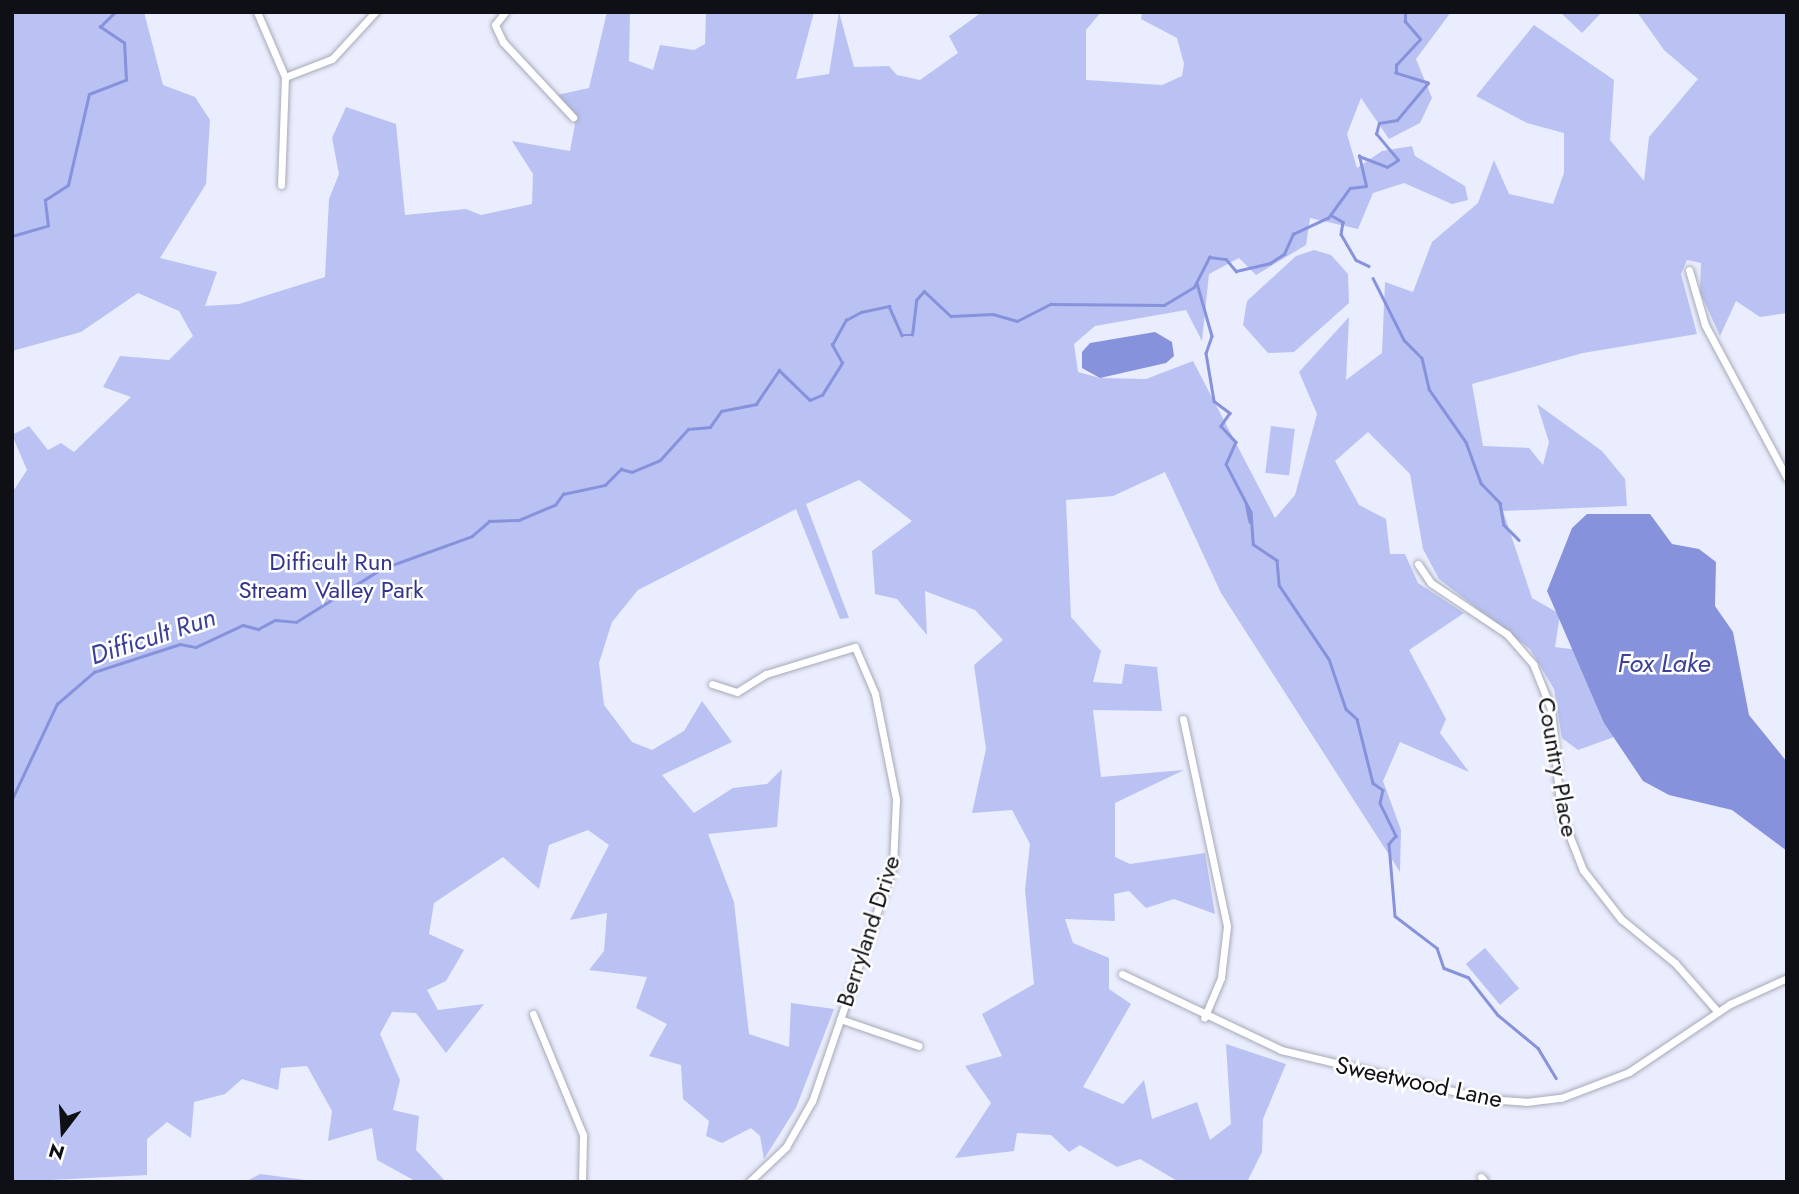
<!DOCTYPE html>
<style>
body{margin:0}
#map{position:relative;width:1799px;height:1194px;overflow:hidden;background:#eaedfd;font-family:Jost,sans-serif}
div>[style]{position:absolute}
.green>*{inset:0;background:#b9c2f2;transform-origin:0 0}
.water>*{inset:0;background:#8792dc}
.stream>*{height:2.5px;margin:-1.25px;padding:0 1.25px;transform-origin:1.25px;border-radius:1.25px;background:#8792dc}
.roads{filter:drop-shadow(0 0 2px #a6aab8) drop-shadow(0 0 2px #a6aab8)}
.minor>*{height:7px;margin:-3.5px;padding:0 3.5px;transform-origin:3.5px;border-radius:3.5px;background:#fff}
span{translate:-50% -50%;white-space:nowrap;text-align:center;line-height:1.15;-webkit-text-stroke:5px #fff;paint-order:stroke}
.park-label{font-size:24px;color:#33358b}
.street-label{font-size:24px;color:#0f1015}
.water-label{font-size:26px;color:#3c4096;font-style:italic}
.frame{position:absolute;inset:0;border:14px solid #0f1015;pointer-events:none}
.north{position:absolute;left:28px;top:1096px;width:70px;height:70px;-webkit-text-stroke:5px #fff;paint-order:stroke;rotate:197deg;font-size:19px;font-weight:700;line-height:28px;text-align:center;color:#0f1015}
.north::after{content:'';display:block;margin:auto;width:24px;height:32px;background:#0f1015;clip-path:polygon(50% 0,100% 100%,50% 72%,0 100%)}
</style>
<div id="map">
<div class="green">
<div style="clip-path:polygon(12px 12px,144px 12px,163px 85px,195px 97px,210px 120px,206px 184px,160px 258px,217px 272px,205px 306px,239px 304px,325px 277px,329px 199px,339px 174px,332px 138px,346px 107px,396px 124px,405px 215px,466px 209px,481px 215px,532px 204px,533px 174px,512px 141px,570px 151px,575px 124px,557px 95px,589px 88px,607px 12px,630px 12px,629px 61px,653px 70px,660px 45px,694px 50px,705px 44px,706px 12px,814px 12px,796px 79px,829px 74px,839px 12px,854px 67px,889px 66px,897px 75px,920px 80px,958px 53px,949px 36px,982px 12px,1101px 12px,1086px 30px,1086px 80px,1162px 85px,1182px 76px,1184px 64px,1177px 38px,1141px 19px,1142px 12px,1451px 12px,1416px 59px,1432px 98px,1420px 123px,1389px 139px,1361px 98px,1347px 134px,1357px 168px,1382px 151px,1412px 146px,1415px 156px,1465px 186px,1468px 200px,1452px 204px,1404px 183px,1373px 193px,1358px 229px,1310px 218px,1306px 245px,1256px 275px,1239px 258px,1209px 274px,1202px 341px,1186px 310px,1095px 326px,1074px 344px,1078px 372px,1100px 378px,1146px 379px,1193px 361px,1275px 518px,1295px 495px,1317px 414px,1299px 372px,1349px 317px,1346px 380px,1382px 353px,1385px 282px,1413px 292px,1432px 242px,1478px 203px,1494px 160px,1509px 194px,1553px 204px,1564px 173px,1564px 133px,1527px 123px,1476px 96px,1534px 25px,1614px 80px,1610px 140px,1644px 181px,1649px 137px,1698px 79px,1664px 50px,1637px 12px,1787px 12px,1787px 313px,1760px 317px,1736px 301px,1720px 336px,1700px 292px,1701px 263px,1687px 260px,1681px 274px,1697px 334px,1583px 353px,1472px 384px,1483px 446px,1529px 448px,1543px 465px,1549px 442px,1537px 404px,1602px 451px,1625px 479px,1627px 506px,1503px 511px,1532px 598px,1560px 614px,1555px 647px,1578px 650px,1614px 737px,1578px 750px,1562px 738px,1554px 689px,1530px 649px,1439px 579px,1423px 549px,1410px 474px,1368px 432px,1335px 461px,1359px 505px,1386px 519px,1390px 554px,1405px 554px,1418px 583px,1464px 613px,1409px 650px,1446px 719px,1440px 733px,1469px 772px,1400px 742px,1383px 781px,1401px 830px,1400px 872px,1221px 593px,1165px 472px,1113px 496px,1066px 500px,1071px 617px,1101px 651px,1093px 682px,1122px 684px,1125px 664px,1157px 667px,1162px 711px,1093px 710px,1101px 777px,1184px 770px,1115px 803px,1115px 857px,1130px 864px,1205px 853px,1215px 914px,1174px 899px,1146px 908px,1129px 891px,1114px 894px,1115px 921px,1065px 919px,1073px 943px,1109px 958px,1109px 989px,1131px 1004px,1083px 1087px,1123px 1104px,1144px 1080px,1152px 1119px,1197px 1102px,1210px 1140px,1231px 1124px,1226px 1044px,1286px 1064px,1263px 1119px,1262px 1152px,1247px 1182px,1179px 1182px,1140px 1159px,1117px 1167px,1080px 1145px,1069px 1152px,1051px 1135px,1017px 1133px,1014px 1151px,955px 1158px,991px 1103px,965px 1066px,1002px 1056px,982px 1014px,1034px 984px,1025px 890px,1030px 844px,1012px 810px,972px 813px,986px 749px,974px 665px,1003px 640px,975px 610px,925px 591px,927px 635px,897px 599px,875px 594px,872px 551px,912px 521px,859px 480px,806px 504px,849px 618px,840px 619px,796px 509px,638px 590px,612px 622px,599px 663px,604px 705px,632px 742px,652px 750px,684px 731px,702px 701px,732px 742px,662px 775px,694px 813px,733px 788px,767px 784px,782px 769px,777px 827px,708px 834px,734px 902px,749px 1034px,789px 1047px,791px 1003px,834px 1009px,796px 1108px,764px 1159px,760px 1136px,751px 1128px,722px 1143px,706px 1136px,709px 1121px,683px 1099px,681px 1065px,649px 1056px,667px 1024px,636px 1008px,647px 977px,589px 970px,604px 951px,607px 913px,570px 920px,609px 845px,588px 830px,549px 845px,539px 889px,503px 857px,434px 903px,429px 934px,464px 950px,446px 981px,427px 990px,438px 1010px,484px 1004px,446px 1053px,416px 1013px,392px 1012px,380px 1034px,400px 1080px,393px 1110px,419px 1116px,416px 1150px,446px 1182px,417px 1182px,377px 1160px,372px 1128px,328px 1141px,332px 1111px,307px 1066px,281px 1068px,278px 1090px,242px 1079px,225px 1094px,194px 1102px,191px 1138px,167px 1122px,147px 1139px,147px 1175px,12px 1182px,12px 493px,27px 470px,12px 435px,29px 426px,48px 450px,61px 443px,74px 452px,131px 397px,103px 387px,120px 356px,169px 360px,193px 336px,179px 311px,138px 293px,81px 332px,12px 351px)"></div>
<div style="clip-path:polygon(1560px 12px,1602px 12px,1582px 33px)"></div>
<div style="clip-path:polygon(1314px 250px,1331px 255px,1348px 274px,1349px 303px,1294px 352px,1268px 353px,1243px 325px,1247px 301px,1296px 256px)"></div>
<div style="left:1271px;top:426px;width:24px;height:47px;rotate:7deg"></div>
<div style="left:1485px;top:948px;width:53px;height:25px;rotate:50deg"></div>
<div style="clip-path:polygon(260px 1174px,313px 1181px,245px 1182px)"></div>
</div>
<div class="water">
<div style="clip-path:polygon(1155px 332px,1172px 342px,1174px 356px,1166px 363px,1100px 378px,1082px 368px,1082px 352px,1090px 343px)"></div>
<div style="clip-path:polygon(1587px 514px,1650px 514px,1672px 544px,1699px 549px,1716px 562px,1715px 606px,1733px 632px,1749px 715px,1787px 762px,1787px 851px,1732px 810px,1669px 795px,1643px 781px,1604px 723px,1547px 591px,1572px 528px)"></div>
</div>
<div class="stream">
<div style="left:1331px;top:215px;width:14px;rotate:30deg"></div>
<div style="left:1343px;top:222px;width:12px;rotate:99deg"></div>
<div style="left:1341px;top:234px;width:30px;rotate:60deg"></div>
<div style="left:1356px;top:260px;width:14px;rotate:25deg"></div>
<div style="left:12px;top:236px;width:37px;rotate:-16deg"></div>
<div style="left:48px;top:226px;width:26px;rotate:-97deg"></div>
<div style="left:45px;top:200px;width:27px;rotate:-33deg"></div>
<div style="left:68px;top:185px;width:93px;rotate:-77deg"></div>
<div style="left:89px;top:94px;width:40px;rotate:-21deg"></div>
<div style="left:126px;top:80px;width:37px;rotate:-93deg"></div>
<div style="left:124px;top:43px;width:29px;rotate:-146deg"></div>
<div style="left:100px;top:27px;width:21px;rotate:-45deg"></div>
<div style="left:1373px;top:278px;width:69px;rotate:63.4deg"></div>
<div style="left:1404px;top:340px;width:25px;rotate:45deg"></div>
<div style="left:1422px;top:358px;width:32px;rotate:77deg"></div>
<div style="left:1429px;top:389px;width:65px;rotate:55.1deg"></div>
<div style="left:1466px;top:442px;width:44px;rotate:69.9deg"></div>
<div style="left:1481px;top:483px;width:28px;rotate:46deg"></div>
<div style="left:1500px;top:503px;width:22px;rotate:80deg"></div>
<div style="left:1504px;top:525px;width:21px;rotate:45deg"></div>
<div style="left:1197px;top:283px;width:55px;rotate:74.2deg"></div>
<div style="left:1212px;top:336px;width:18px;rotate:109deg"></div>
<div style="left:1206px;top:353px;width:49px;rotate:80.5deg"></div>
<div style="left:1214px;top:401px;width:20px;rotate:37deg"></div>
<div style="left:1230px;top:413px;width:16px;rotate:125deg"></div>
<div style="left:1221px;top:426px;width:22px;rotate:47deg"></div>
<div style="left:1236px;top:442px;width:24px;rotate:114deg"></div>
<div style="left:1226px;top:464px;width:54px;rotate:62.5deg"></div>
<div style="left:1251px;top:512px;width:32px;rotate:86deg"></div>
<div style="left:1253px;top:544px;width:29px;rotate:34deg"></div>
<div style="left:1277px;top:560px;width:25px;rotate:85deg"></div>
<div style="left:1279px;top:585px;width:89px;rotate:56deg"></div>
<div style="left:1329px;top:659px;width:53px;rotate:71.2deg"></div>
<div style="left:1346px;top:709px;width:15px;rotate:42deg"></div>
<div style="left:1357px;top:719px;width:66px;rotate:76deg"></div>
<div style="left:1373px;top:783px;width:12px;rotate:35deg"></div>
<div style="left:1383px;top:790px;width:13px;rotate:103deg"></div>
<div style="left:1380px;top:803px;width:37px;rotate:64deg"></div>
<div style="left:1396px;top:836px;width:11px;rotate:131deg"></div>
<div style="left:1389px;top:844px;width:72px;rotate:85.2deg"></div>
<div style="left:1395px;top:916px;width:53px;rotate:37.3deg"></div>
<div style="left:1437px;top:948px;width:21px;rotate:71deg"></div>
<div style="left:1444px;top:968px;width:26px;rotate:21deg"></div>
<div style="left:1468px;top:977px;width:48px;rotate:51.7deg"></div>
<div style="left:1498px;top:1015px;width:52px;rotate:39.5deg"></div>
<div style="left:1538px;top:1048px;width:35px;rotate:59deg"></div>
<div style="left:1246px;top:503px;width:19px;rotate:78deg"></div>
<div style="left:12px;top:799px;width:105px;rotate:-64.7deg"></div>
<div style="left:57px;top:704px;width:49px;rotate:-40.9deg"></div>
<div style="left:94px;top:672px;width:90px;rotate:-18deg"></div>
<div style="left:180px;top:644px;width:16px;rotate:11deg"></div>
<div style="left:196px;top:647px;width:52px;rotate:-25.1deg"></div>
<div style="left:243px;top:625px;width:16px;rotate:15deg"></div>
<div style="left:258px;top:629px;width:19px;rotate:-28deg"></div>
<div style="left:275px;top:620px;width:21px;rotate:5deg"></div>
<div style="left:296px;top:622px;width:100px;rotate:-31.9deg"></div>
<div style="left:381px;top:569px;width:97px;rotate:-19.9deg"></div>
<div style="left:472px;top:536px;width:23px;rotate:-41deg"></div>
<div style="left:489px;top:521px;width:30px;rotate:-2deg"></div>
<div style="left:519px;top:520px;width:39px;rotate:-23deg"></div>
<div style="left:555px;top:505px;width:14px;rotate:-54deg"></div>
<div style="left:563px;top:494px;width:43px;rotate:-12.1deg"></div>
<div style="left:605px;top:485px;width:23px;rotate:-45deg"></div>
<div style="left:621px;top:469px;width:11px;rotate:15deg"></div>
<div style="left:632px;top:472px;width:30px;rotate:-23deg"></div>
<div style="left:660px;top:460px;width:42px;rotate:-47.9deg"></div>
<div style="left:688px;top:429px;width:22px;rotate:-5deg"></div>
<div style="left:710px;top:427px;width:19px;rotate:-55deg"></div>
<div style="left:721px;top:411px;width:36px;rotate:-11deg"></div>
<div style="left:756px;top:404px;width:41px;rotate:-55.9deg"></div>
<div style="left:779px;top:370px;width:43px;rotate:44.1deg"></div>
<div style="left:810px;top:400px;width:13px;rotate:-23deg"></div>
<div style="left:822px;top:395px;width:38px;rotate:-58deg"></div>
<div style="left:842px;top:363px;width:21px;rotate:-119deg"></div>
<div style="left:832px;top:345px;width:29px;rotate:-61deg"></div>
<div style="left:846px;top:320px;width:17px;rotate:-28deg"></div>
<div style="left:861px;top:312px;width:29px;rotate:-12deg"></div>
<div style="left:889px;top:306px;width:32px;rotate:66deg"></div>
<div style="left:902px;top:335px;width:10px"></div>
<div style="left:912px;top:335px;width:35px;rotate:-83deg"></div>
<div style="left:916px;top:300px;width:12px;rotate:-48deg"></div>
<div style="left:924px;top:291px;width:37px;rotate:43deg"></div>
<div style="left:951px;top:316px;width:42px;rotate:-2.7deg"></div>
<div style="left:993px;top:314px;width:25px;rotate:16deg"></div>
<div style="left:1017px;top:321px;width:38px;rotate:-27deg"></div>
<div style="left:1051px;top:304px;width:113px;rotate:0.5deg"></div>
<div style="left:1164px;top:305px;width:35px;rotate:-31deg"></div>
<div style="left:1194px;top:287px;width:34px;rotate:-63deg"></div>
<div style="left:1209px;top:257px;width:17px;rotate:7deg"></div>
<div style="left:1226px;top:259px;width:16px;rotate:50deg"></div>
<div style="left:1236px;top:271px;width:35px;rotate:-13deg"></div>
<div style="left:1270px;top:263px;width:17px;rotate:-33deg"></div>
<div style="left:1284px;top:254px;width:22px;rotate:-66deg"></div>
<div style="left:1293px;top:234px;width:38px;rotate:-25deg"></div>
<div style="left:1328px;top:218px;width:37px;rotate:-54deg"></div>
<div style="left:1350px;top:188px;width:16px;rotate:-7deg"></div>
<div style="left:1366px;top:186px;width:31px;rotate:-103deg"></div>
<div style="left:1359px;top:156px;width:30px;rotate:21deg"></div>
<div style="left:1387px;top:167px;width:13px;rotate:-32deg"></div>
<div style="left:1398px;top:160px;width:34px;rotate:-130deg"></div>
<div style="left:1376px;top:134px;width:11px;rotate:-75deg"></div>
<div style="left:1379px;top:123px;width:18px;rotate:-9deg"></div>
<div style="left:1397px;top:120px;width:48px;rotate:-50deg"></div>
<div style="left:1428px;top:83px;width:34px;rotate:-163deg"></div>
<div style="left:1396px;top:73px;width:8px;rotate:-90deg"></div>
<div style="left:1396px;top:65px;width:35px;rotate:-47deg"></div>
<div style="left:1420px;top:39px;width:23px;rotate:-131deg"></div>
<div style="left:1405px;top:22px;width:10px;rotate:-90deg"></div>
</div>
<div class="roads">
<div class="minor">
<div style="left:257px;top:12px;width:71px;rotate:66.7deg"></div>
<div style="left:285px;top:77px;width:108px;rotate:92.1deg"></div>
<div style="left:505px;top:12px;width:16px;rotate:128deg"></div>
<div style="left:495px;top:25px;width:19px;rotate:65deg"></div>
<div style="left:503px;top:42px;width:103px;rotate:47deg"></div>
<div style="left:285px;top:77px;width:50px;rotate:-21deg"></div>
<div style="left:332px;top:59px;width:64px;rotate:-47.5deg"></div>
<div style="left:1689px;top:270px;width:57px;rotate:73.8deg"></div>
<div style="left:1705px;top:325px;width:174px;rotate:61.8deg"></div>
<div style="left:1418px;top:564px;width:23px;rotate:56deg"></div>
<div style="left:1431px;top:583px;width:92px;rotate:33.9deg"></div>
<div style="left:1507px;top:634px;width:40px;rotate:49deg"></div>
<div style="left:1533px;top:664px;width:48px;rotate:68.2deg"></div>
<div style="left:1551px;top:709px;width:105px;rotate:84.6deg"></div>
<div style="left:1561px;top:814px;width:60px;rotate:68.6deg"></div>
<div style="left:1583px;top:870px;width:62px;rotate:52.2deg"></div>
<div style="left:1621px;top:919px;width:70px;rotate:39.2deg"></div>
<div style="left:1675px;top:963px;width:65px;rotate:48.7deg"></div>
<div style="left:712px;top:684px;width:26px;rotate:18deg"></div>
<div style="left:737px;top:692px;width:34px;rotate:-32deg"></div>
<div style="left:766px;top:674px;width:93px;rotate:-16.9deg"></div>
<div style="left:855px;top:647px;width:51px;rotate:66.9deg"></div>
<div style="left:875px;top:694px;width:107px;rotate:78.7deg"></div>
<div style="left:896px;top:799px;width:66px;rotate:92.6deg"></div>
<div style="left:893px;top:865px;width:250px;rotate:108.9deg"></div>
<div style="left:812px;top:1101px;width:53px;rotate:119.5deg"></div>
<div style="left:786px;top:1147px;width:51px;rotate:136.6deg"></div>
<div style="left:1183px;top:719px;width:212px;rotate:78deg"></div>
<div style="left:1227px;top:926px;width:52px;rotate:96.6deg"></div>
<div style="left:1221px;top:978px;width:43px;rotate:113deg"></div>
<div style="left:1122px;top:974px;width:176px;rotate:25.5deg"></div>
<div style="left:1281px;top:1050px;width:212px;rotate:13.4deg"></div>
<div style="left:1487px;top:1099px;width:39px;rotate:4deg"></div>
<div style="left:1526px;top:1102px;width:35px;rotate:-7deg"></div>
<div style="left:1561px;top:1098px;width:73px;rotate:-20.9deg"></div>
<div style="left:1629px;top:1072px;width:122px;rotate:-34deg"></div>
<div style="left:1730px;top:1004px;width:63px;rotate:-24.5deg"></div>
<div style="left:533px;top:1014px;width:131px;rotate:67.5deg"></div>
<div style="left:583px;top:1135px;width:47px;rotate:91.2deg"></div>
<div style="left:840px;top:1019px;width:83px;rotate:18.9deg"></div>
<div style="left:1481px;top:1177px;width:6px;rotate:51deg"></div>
</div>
</div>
<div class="park-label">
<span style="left:331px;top:576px">Difficult Run<br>Stream Valley Park</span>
</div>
<div class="street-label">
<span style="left:1558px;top:767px;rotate:80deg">Country Place</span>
<span style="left:868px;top:931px;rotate:-72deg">Berryland Drive</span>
<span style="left:1419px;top:1082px;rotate:12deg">Sweetwood Lane</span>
</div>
<div class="water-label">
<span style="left:153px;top:637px;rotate:-18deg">Difficult Run</span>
<span style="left:1664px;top:664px">Fox Lake</span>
</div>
<div class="frame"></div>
<div class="north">N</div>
</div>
